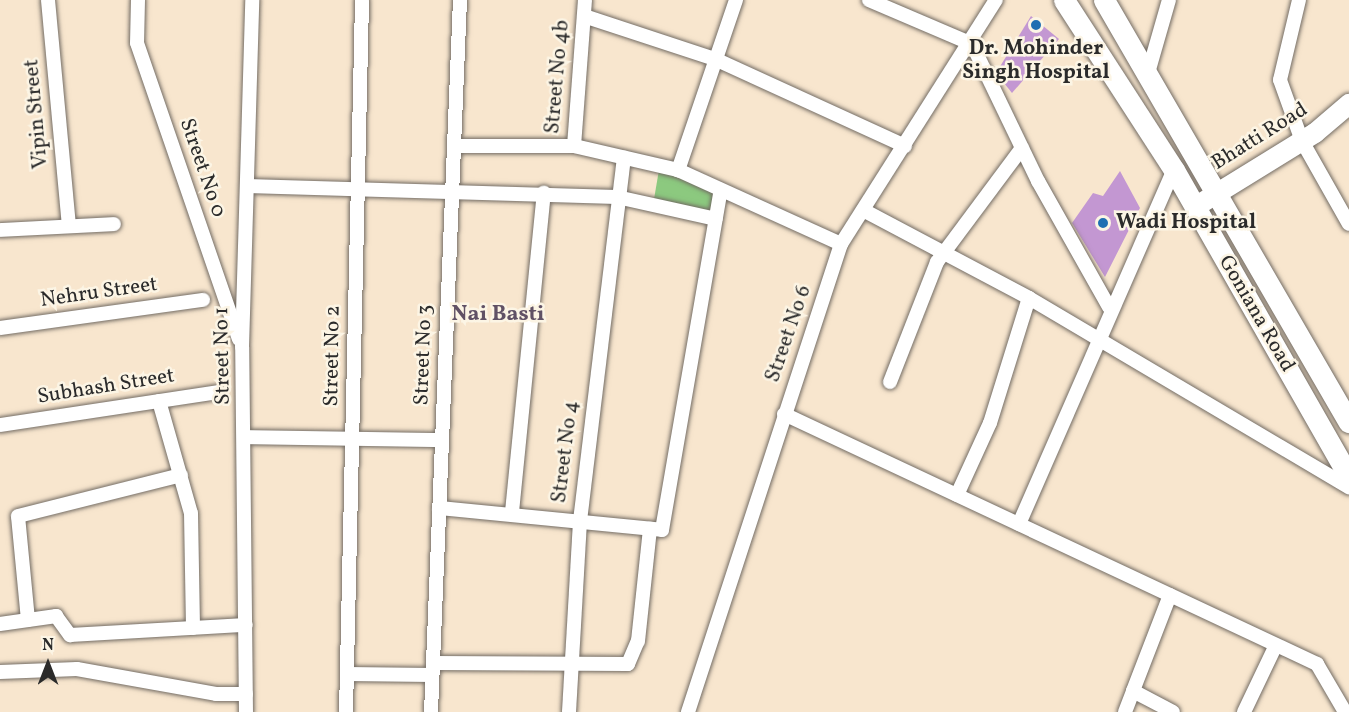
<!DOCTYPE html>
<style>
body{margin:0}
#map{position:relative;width:1349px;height:712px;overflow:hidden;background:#f8e6ce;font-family:Vollkorn,serif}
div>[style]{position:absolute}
.green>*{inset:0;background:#8cc97f}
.building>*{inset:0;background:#c397d2}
.roads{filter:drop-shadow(0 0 2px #736c64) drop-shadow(0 0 2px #736c64)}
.minor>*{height:14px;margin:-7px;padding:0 7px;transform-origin:7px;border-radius:7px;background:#fff}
.secondary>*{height:20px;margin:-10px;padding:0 10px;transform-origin:10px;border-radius:10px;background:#fff}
.primary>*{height:21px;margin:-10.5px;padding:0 10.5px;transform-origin:10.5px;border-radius:10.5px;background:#fff}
.dots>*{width:16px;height:16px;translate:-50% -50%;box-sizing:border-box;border:3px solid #fcf5e5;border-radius:50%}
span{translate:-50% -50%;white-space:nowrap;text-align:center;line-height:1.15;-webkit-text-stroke:5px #fcf5e5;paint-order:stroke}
.poi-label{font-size:21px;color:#2b2b2b;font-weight:700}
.left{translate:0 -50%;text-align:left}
.street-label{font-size:21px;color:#2b2b2b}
.neighbourhood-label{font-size:22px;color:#605165;font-weight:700}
.north{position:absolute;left:18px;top:634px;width:60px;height:60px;-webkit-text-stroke:4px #fcf5e5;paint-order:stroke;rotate:0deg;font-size:16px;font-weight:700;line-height:24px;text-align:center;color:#2b2b2b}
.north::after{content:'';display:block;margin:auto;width:21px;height:27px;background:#2b2b2b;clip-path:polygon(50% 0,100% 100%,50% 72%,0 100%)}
</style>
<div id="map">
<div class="green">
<div style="clip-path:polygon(660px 164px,721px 190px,716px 219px,653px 205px)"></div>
</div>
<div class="building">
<div style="clip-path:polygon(1031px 16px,1059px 39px,1012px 93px,996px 73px)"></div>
<div style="clip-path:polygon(1120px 171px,1140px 208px,1105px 277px,1072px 223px,1093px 193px,1103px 196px)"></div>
</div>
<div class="roads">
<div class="minor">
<div style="left:48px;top:0;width:226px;rotate:84.7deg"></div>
<div style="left:138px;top:0;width:43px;rotate:91.3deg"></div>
<div style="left:137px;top:43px;width:313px;rotate:71deg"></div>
<div style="left:736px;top:0;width:180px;rotate:108.8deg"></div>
<div style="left:678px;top:170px;width:179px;rotate:24.4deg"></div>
<div style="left:869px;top:0;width:112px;rotate:23.1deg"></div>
<div style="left:972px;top:44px;width:152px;rotate:64.3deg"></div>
<div style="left:1038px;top:181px;width:145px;rotate:60.6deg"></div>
<div style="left:1299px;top:0;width:82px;rotate:103.4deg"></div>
<div style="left:1280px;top:80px;width:65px;rotate:70.2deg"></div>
<div style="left:1302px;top:141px;width:95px;rotate:60.5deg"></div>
<div style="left:584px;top:16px;width:138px;rotate:18.2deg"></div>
<div style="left:715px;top:59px;width:209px;rotate:24.6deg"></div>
<div style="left:1148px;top:73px;width:76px;rotate:-74deg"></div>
<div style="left:454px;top:146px;width:120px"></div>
<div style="left:574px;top:146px;width:146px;rotate:-85.7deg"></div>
<div style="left:574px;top:146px;width:107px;rotate:13deg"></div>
<div style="left:247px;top:186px;width:370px;rotate:1.7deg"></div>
<div style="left:617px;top:197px;width:101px;rotate:12.5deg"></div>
<div style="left:863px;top:210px;width:188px;rotate:27.9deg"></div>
<div style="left:1029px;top:298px;width:372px;rotate:30.6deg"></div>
<div style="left:0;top:230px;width:114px;rotate:-3deg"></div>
<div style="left:0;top:328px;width:205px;rotate:-7.9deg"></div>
<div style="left:890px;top:382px;width:129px;rotate:-68.6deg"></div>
<div style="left:937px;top:262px;width:142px;rotate:-53.3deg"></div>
<div style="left:159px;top:401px;width:116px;rotate:74.1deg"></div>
<div style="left:191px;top:513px;width:115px;rotate:89deg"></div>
<div style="left:784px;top:414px;width:589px;rotate:25.13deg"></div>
<div style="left:1317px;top:664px;width:56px;rotate:59.7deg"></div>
<div style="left:0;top:425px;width:220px;rotate:-8.6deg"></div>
<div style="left:245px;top:437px;width:197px;rotate:0.9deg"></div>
<div style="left:957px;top:495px;width:79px;rotate:-65.4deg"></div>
<div style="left:990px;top:423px;width:131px;rotate:-72.7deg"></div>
<div style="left:439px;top:508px;width:224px;rotate:5.6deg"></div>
<div style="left:662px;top:530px;width:345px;rotate:-80.2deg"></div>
<div style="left:512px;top:512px;width:321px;rotate:-84.3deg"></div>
<div style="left:1019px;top:524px;width:386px;rotate:-66.4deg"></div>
<div style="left:1170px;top:595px;width:103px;rotate:111.1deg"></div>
<div style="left:1133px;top:691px;width:45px;rotate:27.7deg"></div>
<div style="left:28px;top:620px;width:104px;rotate:-95.5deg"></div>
<div style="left:18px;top:516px;width:168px;rotate:-14.1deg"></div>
<div style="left:0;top:624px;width:57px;rotate:-8.1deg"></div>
<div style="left:56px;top:616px;width:24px;rotate:54deg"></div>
<div style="left:70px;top:635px;width:176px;rotate:-3.3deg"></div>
<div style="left:433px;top:663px;width:195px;rotate:0.3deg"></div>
<div style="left:628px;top:664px;width:25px;rotate:-67deg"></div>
<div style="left:638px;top:641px;width:113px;rotate:-83.9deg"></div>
<div style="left:0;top:672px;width:77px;rotate:-2.2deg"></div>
<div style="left:77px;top:669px;width:141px;rotate:10.2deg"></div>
<div style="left:216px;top:694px;width:30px"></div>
<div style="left:347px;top:674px;width:85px;rotate:0.7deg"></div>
<div style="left:246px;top:712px;width:365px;rotate:-90.6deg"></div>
<div style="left:242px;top:347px;width:347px;rotate:-88.3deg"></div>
<div style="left:346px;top:712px;width:712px;rotate:-88.71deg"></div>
<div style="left:431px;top:712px;width:713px;rotate:-87.67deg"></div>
<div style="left:569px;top:712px;width:191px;rotate:-86.7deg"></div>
<div style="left:580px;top:521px;width:366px;rotate:-83.1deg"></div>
<div style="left:688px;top:712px;width:492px;rotate:-71.9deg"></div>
<div style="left:841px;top:244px;width:289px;rotate:-57.6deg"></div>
<div style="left:1125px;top:712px;width:22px;rotate:-69deg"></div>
<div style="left:1244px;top:712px;width:74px;rotate:-64.5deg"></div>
</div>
<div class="secondary">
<div style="left:1195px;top:207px;width:141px;rotate:-31.7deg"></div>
<div style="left:1315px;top:133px;width:45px;rotate:-40.5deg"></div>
</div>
<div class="primary">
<div style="left:1064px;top:0;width:202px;rotate:57.1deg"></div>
<div style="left:1174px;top:170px;width:353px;rotate:60.3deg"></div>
<div style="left:1104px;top:0;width:488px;rotate:59.9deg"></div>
</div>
</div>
<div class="dots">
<div style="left:1036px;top:25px;background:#1f6fb2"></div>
<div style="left:1103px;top:223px;background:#1f6fb2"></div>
</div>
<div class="poi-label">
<span style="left:1036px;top:61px">Dr. Mohinder<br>Singh Hospital</span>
<span class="left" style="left:1116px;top:223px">Wadi Hospital</span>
</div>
<div class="street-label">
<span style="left:558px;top:77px;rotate:-85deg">Street No 4b</span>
<span style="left:37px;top:114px;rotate:-95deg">Vipin Street</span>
<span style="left:1260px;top:137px;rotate:-32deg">Bhatti Road</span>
<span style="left:202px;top:168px;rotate:71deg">Street No 0</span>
<span style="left:99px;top:293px;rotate:-8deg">Nehru Street</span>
<span style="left:1256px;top:314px;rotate:60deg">Goniana Road</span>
<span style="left:789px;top:334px;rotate:-71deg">Street No 6</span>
<span style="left:424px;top:355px;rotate:-88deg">Street No 3</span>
<span style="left:223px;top:356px;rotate:-91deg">Street No 1</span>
<span style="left:333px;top:356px;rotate:-89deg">Street No 2</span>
<span style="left:106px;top:387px;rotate:-9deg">Subhash Street</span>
<span style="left:566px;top:452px;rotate:-83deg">Street No 4</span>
</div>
<div class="neighbourhood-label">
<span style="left:498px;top:315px">Nai Basti</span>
</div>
<div class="north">N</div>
</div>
